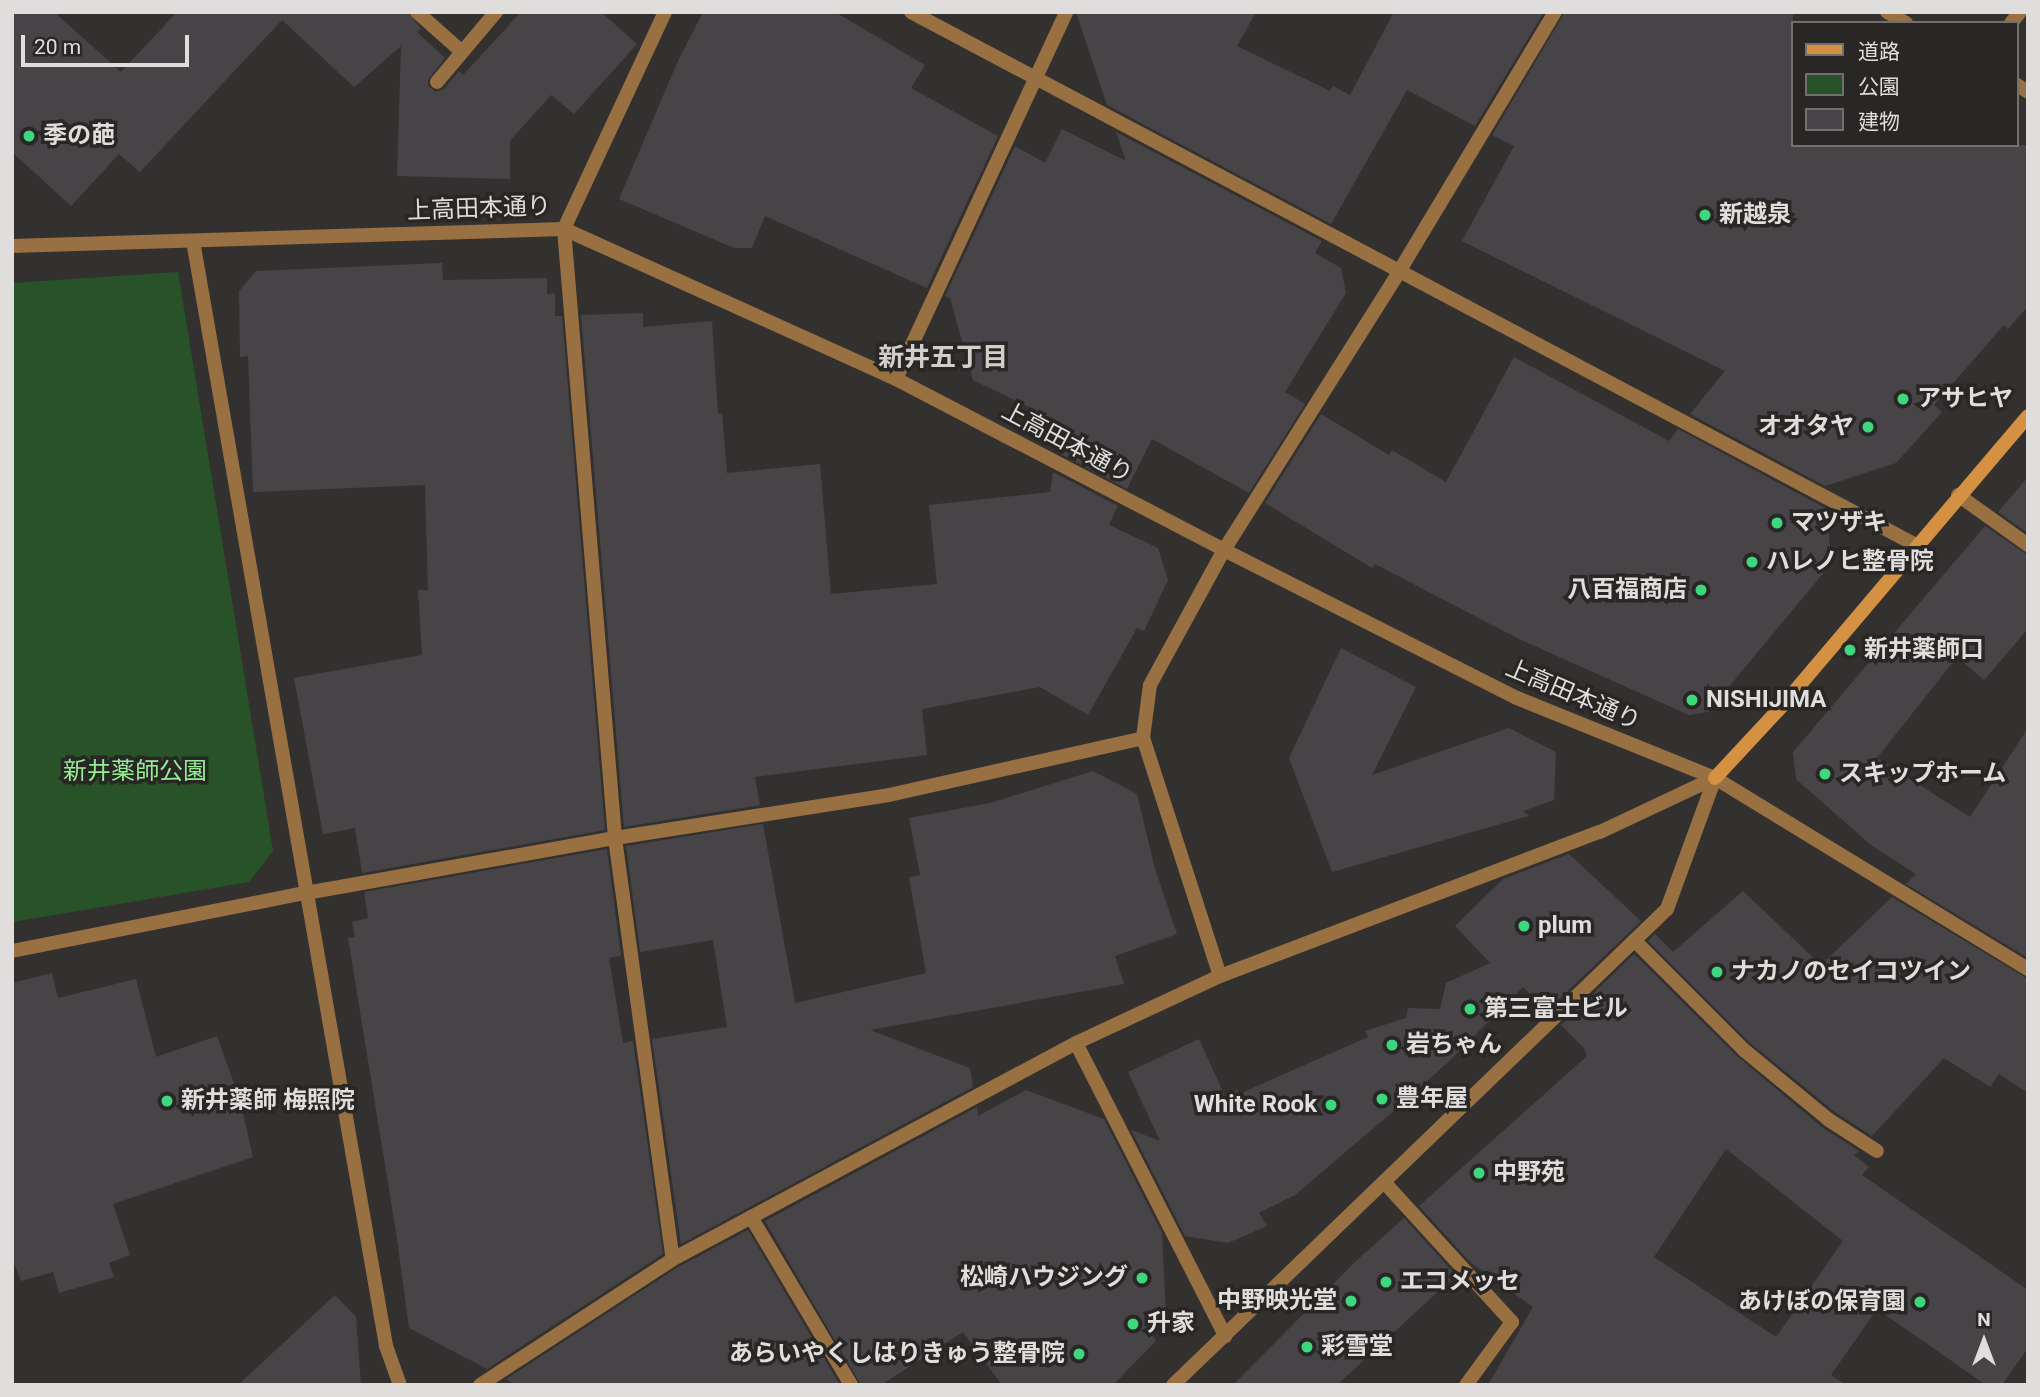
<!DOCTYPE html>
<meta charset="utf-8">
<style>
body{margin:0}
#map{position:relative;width:2040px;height:1397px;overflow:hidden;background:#33312f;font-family:Roboto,"Noto Sans JP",sans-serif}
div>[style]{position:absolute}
.green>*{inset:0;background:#285329}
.building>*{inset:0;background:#464446}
.lane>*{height:14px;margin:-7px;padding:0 7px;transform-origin:7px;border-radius:7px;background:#997041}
.street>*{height:14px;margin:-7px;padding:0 7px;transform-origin:7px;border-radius:7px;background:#997041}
.secondary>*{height:14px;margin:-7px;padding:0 7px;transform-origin:7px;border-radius:7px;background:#d39141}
.dots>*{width:19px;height:19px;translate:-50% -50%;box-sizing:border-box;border:4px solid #292725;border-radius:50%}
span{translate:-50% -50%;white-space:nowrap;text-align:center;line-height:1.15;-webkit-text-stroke:7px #292725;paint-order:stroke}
.poi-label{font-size:24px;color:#dfdedc;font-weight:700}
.left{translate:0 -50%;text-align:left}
.right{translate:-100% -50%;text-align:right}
.street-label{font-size:24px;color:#dfdedc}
.park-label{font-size:24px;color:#93ee92}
.neighbourhood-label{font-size:26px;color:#d1cfcc;font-weight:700}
.frame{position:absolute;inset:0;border:14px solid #dfdedc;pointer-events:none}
.legend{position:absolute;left:1791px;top:21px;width:228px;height:126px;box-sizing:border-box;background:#292725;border:2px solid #72706e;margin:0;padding:9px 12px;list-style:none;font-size:21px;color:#dfdedc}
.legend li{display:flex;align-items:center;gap:14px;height:35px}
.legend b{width:35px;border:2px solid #72706e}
.north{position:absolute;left:1949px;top:1306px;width:70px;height:70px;-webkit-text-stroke:5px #292725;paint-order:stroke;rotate:0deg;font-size:19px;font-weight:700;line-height:28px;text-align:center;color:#dfdedc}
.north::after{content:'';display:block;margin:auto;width:24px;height:32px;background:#dfdedc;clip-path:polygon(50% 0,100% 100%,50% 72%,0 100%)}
.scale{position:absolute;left:21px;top:35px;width:168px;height:32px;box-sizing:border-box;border:4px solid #dfdedc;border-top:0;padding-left:9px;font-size:21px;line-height:24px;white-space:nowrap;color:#dfdedc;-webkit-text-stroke:5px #292725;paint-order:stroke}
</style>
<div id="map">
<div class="green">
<div style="clip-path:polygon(178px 272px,273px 851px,249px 882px,12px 922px,12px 283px)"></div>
</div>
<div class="building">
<div style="clip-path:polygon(12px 12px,54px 12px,121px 72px,177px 12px,408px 12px,421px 29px,417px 32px,445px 58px,428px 80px,428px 86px,436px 92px,444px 89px,459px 71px,463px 75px,521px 12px,601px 12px,637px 44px,574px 114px,551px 95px,510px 141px,510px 179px,397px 176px,401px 46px,354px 87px,282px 20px,140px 172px,119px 154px,71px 206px,12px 152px)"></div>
<div style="clip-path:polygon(703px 12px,835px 12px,925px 65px,911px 88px,998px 136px,927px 288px,765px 216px,752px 248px,734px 248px,619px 199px,677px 63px)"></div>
<div style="clip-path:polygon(1076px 12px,1256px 12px,1237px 46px,1330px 91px,1333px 86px,1350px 95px,1394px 12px,1544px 12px,1475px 126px,1407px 90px,1331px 224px,1107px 105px)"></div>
<div style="clip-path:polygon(1565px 12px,1793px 12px,1793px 145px,2028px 145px,2028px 306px,2008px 329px,2004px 325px,1934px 405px,1942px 412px,1896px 463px,1825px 486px,1690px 414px,1725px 371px,1462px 241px,1514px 146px,1492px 135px)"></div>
<div style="clip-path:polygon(1062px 129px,1126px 161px,1116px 132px,1322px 241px,1315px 253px,1341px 268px,1346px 293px,1285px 392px,1305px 404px,1249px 493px,1152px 439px,1127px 489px,1057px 452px,1062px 423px,973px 380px,950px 298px,945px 296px,1015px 146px,1045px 163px)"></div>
<div style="clip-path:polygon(442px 263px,443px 280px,547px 278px,547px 294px,555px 293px,555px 316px,562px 316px,605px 830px,362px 873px,355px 828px,323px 834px,294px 678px,422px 655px,418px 590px,428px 590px,425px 485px,253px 492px,248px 356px,240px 357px,239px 291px,256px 271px)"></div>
<div style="clip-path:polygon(643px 313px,643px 327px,712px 321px,718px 414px,722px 413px,727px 473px,820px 464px,831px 594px,937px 584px,929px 505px,1050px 492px,1053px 472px,1118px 506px,1109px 525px,1158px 548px,1168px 580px,1144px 631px,1137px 628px,1088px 715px,1040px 687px,922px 709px,927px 755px,755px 777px,760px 805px,624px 827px,581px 315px)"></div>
<div style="clip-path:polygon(1514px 357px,1669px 441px,1678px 429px,1827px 509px,1831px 564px,1708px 712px,1689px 715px,1521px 640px,1375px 564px,1372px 568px,1265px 503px,1321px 414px,1389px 455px,1392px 450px,1446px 482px)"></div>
<div style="clip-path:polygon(2028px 477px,2028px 533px,1998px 512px)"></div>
<div style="clip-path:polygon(1985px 526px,2028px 555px,2028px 629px,1984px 680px,1957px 657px,1877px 758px,1970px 817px,2028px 728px,2028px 958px,1906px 884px,1916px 874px,1871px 845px,1796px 779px,1793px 752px)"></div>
<div style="clip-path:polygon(1341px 648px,1416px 687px,1372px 775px,1509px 728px,1556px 752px,1554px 800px,1523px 811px,1529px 816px,1332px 872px,1289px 758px)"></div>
<div style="clip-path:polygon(1093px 771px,1137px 794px,1154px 865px,1177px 934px,1115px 956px,1124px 984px,870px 1030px,970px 1068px,973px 1087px,681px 1244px,652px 1039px,727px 1027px,713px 940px,640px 952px,626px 846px,763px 824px,795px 1003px,926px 973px,909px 877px,920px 875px,909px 818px,990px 803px)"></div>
<div style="clip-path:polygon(607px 849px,621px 956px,609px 958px,623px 1043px,633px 1041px,663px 1254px,487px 1369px,409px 1328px,396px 1232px,348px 938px,355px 937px,352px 922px,368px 918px,364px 892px)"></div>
<div style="clip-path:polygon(1569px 854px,1641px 921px,1547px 1011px,1523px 987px,1446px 1064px,1389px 1115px,1295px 1195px,1259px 1213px,1267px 1226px,1228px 1243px,1185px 1236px,1131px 1130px,1160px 1141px,1128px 1072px,1199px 1039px,1225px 1096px,1237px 1090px,1239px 1094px,1368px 1037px,1365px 1031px,1406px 1018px,1408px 1008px,1440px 1009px,1446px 983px,1490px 963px,1455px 926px,1503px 879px)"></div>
<div style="clip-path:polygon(1743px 891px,1821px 965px,1892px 897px,2028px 979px,2028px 1093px,1999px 1074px,1990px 1087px,1944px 1058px,1872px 1136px,1835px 1112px,1750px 1043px,1648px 941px,1655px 934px,1673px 952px)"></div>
<div style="clip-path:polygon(evenodd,1634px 954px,1738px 1057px,1823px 1128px,1859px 1151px,1854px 1155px,1869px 1167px,1862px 1175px,2028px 1290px,2028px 1348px,2002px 1385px,1986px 1385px,1877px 1309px,1831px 1375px,1846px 1385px,1488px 1385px,1533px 1307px,1470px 1262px,1419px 1206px,1587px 1056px,1584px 1048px,1561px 1025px,1634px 954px,1726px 1149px,1843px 1241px,1776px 1337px,1654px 1257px,1726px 1149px)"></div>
<div style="clip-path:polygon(52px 973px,58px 998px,136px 979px,156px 1057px,217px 1036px,240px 1100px,253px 1157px,113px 1204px,130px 1255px,109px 1263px,114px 1277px,59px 1293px,53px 1272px,21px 1281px,12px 1258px,12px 983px)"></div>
<div style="clip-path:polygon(1026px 1090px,1104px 1119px,1162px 1233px,1166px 1315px,1150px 1331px,1156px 1341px,1113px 1385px,1002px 1385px,963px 1332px,881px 1385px,861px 1385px,765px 1221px,977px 1107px,978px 1116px)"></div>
<div style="clip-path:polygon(1404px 1218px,1456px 1275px,1337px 1385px,1233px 1385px,1355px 1262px)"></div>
<div style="clip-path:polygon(748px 1230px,840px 1385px,516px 1385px,506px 1379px,678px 1267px)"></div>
<div style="clip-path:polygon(335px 1295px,356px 1317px,361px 1385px,238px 1385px)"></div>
</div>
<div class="lane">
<div style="left:1958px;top:495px;width:86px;rotate:35.5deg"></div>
<div style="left:1384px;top:1182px;width:190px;rotate:47.6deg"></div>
<div style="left:1512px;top:1322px;width:78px;rotate:126.1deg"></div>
</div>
<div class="street">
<div style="left:417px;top:12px;width:60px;rotate:41.6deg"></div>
<div style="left:665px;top:12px;width:239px;rotate:115deg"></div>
<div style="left:564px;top:229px;width:611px;rotate:85.21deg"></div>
<div style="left:615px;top:838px;width:425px;rotate:82.2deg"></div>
<div style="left:911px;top:12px;width:1138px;rotate:27.94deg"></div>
<div style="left:1887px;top:12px;width:22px;rotate:30deg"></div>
<div style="left:2011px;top:23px;width:14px;rotate:-51deg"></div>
<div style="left:437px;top:82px;width:92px;rotate:-49.9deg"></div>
<div style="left:2017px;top:85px;width:13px;rotate:32deg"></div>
<div style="left:193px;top:241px;width:1122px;rotate:80.09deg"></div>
<div style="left:386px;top:1346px;width:41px;rotate:70.3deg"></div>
<div style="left:12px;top:246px;width:552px;rotate:-1.76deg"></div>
<div style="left:564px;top:229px;width:364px;rotate:24.3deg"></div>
<div style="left:896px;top:379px;width:370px;rotate:27.5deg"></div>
<div style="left:1224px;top:550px;width:328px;rotate:26.8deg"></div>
<div style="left:1517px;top:698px;width:214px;rotate:22deg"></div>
<div style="left:1715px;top:778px;width:367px;rotate:31.4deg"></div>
<div style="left:896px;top:379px;width:404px;rotate:-65.1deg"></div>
<div style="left:1635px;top:941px;width:154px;rotate:45deg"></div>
<div style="left:1744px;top:1050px;width:110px;rotate:39.5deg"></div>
<div style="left:1829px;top:1120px;width:57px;rotate:32.9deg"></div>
<div style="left:12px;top:951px;width:300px;rotate:-11.2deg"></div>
<div style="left:306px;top:893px;width:314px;rotate:-10.1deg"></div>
<div style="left:615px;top:838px;width:277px;rotate:-8.9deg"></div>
<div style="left:889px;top:795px;width:260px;rotate:-12.6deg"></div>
<div style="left:1220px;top:976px;width:250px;rotate:-107.9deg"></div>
<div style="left:1143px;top:738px;width:53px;rotate:-82.5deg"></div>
<div style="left:1150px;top:685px;width:154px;rotate:-61.3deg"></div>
<div style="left:1224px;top:550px;width:331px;rotate:-57.8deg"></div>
<div style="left:1400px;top:270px;width:301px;rotate:-59deg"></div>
<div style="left:1076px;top:1043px;width:329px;rotate:63deg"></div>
<div style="left:751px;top:1217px;width:196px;rotate:59.2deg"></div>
<div style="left:480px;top:1385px;width:230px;rotate:-33.1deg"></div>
<div style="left:673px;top:1259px;width:457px;rotate:-28.2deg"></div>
<div style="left:1076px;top:1043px;width:159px;rotate:-25deg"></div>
<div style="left:1220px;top:976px;width:406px;rotate:-20.8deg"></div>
<div style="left:1600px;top:832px;width:127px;rotate:-25.2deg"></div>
<div style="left:1173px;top:1385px;width:686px;rotate:-43.94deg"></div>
<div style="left:1667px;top:909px;width:140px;rotate:-69.9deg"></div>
</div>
<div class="secondary">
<div style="left:1715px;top:778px;width:98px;rotate:-47.1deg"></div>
<div style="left:1782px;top:706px;width:380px;rotate:-49.7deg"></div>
</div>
<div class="dots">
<div style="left:29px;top:136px;background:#3dd77e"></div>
<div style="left:1705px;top:215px;background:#3dd77e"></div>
<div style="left:1903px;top:399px;background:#3dd77e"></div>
<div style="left:1868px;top:427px;background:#3dd77e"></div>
<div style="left:1777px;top:523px;background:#3dd77e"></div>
<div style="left:1752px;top:562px;background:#3dd77e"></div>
<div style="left:1701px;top:590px;background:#3dd77e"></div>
<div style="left:1850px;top:650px;background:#3dd77e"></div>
<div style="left:1692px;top:700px;background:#3dd77e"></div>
<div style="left:1825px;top:774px;background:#3dd77e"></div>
<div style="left:1524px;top:926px;background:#3dd77e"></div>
<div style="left:1717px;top:972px;background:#3dd77e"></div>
<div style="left:1470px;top:1009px;background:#3dd77e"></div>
<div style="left:1392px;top:1045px;background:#3dd77e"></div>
<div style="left:1382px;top:1099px;background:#3dd77e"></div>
<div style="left:167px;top:1101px;background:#3dd77e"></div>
<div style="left:1331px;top:1105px;background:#3dd77e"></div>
<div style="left:1479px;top:1173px;background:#3dd77e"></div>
<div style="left:1142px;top:1278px;background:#3dd77e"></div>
<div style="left:1386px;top:1282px;background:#3dd77e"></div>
<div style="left:1351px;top:1301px;background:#3dd77e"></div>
<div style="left:1920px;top:1302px;background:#3dd77e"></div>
<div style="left:1133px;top:1324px;background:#3dd77e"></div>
<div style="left:1307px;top:1347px;background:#3dd77e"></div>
<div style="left:1079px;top:1354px;background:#3dd77e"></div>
</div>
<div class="poi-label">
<span class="left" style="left:43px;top:136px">季の葩</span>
<span class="left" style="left:1719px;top:215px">新越泉</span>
<span class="left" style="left:1917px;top:399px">アサヒヤ</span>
<span class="right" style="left:1854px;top:427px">オオタヤ</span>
<span class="left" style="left:1791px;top:523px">マツザキ</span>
<span class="left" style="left:1766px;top:562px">ハレノヒ整骨院</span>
<span class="right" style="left:1687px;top:590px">八百福商店</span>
<span class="left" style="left:1864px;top:650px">新井薬師口</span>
<span class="left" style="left:1706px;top:700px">NISHIJIMA</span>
<span class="left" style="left:1839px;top:774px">スキップホーム</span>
<span class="left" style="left:1538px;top:926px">plum</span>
<span class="left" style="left:1731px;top:972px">ナカノのセイコツイン</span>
<span class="left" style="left:1484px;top:1009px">第三富士ビル</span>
<span class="left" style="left:1406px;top:1045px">岩ちゃん</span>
<span class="left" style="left:1396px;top:1099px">豊年屋</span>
<span class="left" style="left:181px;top:1101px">新井薬師 梅照院</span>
<span class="right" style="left:1317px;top:1105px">White Rook</span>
<span class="left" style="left:1493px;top:1173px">中野苑</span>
<span class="right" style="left:1128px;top:1278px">松崎ハウジング</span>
<span class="left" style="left:1400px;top:1282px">エコメッセ</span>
<span class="right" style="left:1337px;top:1301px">中野映光堂</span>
<span class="right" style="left:1906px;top:1302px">あけぼの保育園</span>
<span class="left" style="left:1147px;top:1324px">升家</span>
<span class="left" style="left:1321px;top:1347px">彩雪堂</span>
<span class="right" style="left:1065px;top:1354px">あらいやくしはりきゅう整骨院</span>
</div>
<div class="street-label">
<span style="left:479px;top:209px;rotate:-2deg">上高田本通り</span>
<span style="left:1067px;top:443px;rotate:28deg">上高田本通り</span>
<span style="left:1573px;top:695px;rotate:23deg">上高田本通り</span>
</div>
<div class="park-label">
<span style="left:135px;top:772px">新井薬師公園</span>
</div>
<div class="neighbourhood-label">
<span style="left:943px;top:358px">新井五丁目</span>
</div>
<div class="frame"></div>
<ul class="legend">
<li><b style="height:9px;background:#d39141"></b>道路</li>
<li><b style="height:19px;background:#285329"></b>公園</li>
<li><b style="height:19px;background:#464446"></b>建物</li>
</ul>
<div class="north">N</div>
<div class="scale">20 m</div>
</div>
